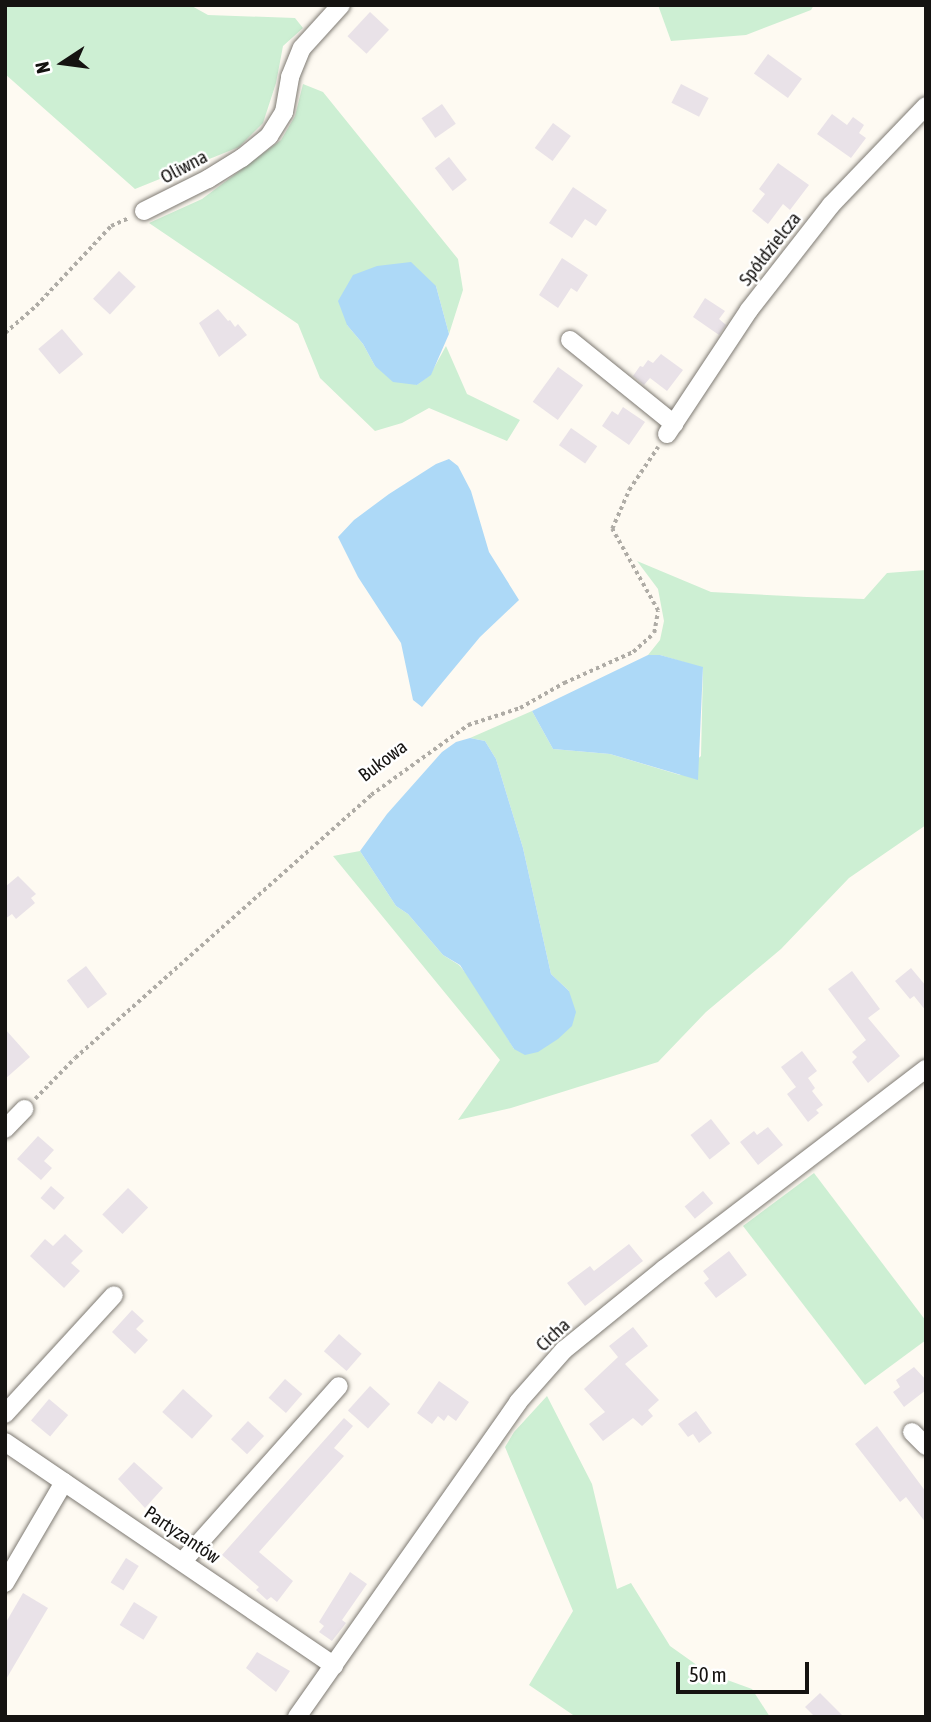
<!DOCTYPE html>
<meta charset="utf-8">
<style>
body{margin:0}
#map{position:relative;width:931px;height:1722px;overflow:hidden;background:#fefaf2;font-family:"Asap Condensed",sans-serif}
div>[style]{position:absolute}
.green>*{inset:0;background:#cdefd3}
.water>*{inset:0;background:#add9f7}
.building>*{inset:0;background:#e9e2e8;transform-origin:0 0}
.path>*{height:3.5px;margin-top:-1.75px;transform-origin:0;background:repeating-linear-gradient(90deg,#afaca6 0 3.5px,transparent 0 7px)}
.roads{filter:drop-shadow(0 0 2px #7e7a73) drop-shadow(0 0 2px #7e7a73)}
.minor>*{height:18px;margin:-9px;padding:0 9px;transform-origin:9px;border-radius:9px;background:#fff}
span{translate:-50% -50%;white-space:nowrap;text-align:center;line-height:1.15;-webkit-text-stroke:5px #fff;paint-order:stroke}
.street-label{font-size:19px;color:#151311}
.frame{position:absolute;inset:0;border:7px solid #151311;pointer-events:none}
.north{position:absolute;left:28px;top:28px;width:70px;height:70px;-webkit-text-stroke:5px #fff;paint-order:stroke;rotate:257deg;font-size:19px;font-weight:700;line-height:28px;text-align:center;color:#151311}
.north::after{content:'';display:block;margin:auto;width:24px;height:32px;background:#151311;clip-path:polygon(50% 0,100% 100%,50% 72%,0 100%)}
.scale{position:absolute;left:676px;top:1662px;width:133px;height:32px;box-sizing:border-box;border:4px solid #151311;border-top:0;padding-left:9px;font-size:21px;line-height:24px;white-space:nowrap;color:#151311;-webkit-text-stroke:5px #fff;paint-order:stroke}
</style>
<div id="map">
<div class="green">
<div style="clip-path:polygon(5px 5px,190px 5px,208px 15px,295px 18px,303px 28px,283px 46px,276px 83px,263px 123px,239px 147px,135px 189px,5px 74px)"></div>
<div style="clip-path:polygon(658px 5px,814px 5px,811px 10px,746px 35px,671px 41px)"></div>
<div style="clip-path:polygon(303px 84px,323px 92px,458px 259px,463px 290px,449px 334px,436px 286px,347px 325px,363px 344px,375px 366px,417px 385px,430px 375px,446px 346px,467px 394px,520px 420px,507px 441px,429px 408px,402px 423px,375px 431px,320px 378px,298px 324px,149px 223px,202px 199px,281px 140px,295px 116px)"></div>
<div style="clip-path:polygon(637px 561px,711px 592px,807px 597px,864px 599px,887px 573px,926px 570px,926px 825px,849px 878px,781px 949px,706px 1012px,658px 1062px,511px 1108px,458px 1120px,500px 1060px,333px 856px,360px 851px,396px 906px,408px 914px,443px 955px,459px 965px,474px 983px,514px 1049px,569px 991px,551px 974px,523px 848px,496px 759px,485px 741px,470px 738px,532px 711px,553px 749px,610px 754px,680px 775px,701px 756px,703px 668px,660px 655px,648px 655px,660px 640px,664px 621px,658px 589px)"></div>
<div style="clip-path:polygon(814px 1173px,926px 1321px,926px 1340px,865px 1385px,743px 1226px)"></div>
<div style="clip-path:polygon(547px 1396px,592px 1484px,617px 1589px,631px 1583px,670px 1646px,708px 1673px,752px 1689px,770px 1717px,576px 1717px,529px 1685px,573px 1611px,505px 1447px,514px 1432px)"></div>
</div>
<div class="water">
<div style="clip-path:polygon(411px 262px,436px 286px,449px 334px,431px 375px,417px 385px,393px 382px,375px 366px,363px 344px,347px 325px,338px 301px,353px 275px,377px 266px)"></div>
<div style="clip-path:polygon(449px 459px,458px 466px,471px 491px,489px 552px,519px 600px,480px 637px,422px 707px,413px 700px,401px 643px,358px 577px,338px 537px,354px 520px,389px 494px,436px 464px)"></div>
<div style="clip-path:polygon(648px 655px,660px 655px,703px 667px,698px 780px,610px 754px,553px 749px,532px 711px)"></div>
<div style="clip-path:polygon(470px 738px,485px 741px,496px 759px,523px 848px,551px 974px,569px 991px,576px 1012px,572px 1026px,558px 1039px,538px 1052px,525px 1055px,514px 1049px,460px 965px,443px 955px,408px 914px,396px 906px,360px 851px,387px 814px,442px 752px,456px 742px)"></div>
</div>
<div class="building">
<div style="left:370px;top:12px;width:26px;height:33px;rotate:43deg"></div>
<div style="left:768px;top:54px;width:42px;height:24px;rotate:36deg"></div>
<div style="left:681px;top:84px;width:31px;height:21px;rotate:27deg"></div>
<div style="left:442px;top:104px;width:24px;height:25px;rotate:55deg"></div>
<div style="clip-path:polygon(832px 114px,847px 125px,853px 117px,864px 125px,859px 133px,866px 138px,851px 158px,817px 134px)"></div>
<div style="left:553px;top:123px;width:22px;height:31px;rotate:36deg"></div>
<div style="left:449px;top:157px;width:29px;height:18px;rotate:52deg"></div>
<div style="clip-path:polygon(778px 163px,809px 185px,790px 210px,783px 204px,768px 224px,752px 211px,765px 194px,759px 189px)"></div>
<div style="clip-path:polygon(573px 187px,607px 210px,596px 226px,585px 219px,572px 238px,549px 223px)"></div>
<div style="clip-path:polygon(562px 258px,588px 275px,577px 292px,571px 288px,558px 308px,539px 295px)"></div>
<div style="left:119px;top:271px;width:23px;height:38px;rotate:43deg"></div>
<div style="clip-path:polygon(705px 298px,725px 311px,719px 319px,726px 325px,719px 335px,693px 317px)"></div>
<div style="clip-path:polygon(218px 309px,228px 321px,230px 320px,235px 327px,238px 324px,247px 335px,219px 357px,199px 323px)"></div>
<div style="left:62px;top:329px;width:33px;height:31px;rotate:50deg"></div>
<div style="clip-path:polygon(661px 354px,683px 370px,667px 391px,650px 378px,644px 385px,633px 376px,640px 366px,643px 367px,648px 360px,653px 363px)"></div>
<div style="left:558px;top:367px;width:31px;height:43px;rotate:36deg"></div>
<div style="clip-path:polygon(623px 407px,645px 422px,629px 445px,602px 426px,612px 411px,618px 415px)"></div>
<div style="left:571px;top:428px;width:32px;height:21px;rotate:35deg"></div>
<div style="clip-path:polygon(18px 876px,36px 894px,31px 898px,35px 903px,16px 919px,12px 914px,5px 919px,5px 887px)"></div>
<div style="left:86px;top:966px;width:35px;height:24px;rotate:53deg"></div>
<div style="clip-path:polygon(911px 968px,926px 986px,926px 1011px,914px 996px,910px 999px,895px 981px)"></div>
<div style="clip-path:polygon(852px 971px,880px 1009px,868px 1018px,900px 1056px,868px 1083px,852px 1062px,857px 1057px,852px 1052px,866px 1040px,828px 989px)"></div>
<div style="clip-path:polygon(5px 1029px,30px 1057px,5px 1079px)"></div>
<div style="clip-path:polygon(802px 1051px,817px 1071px,808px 1078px,815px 1088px,812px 1091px,823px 1105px,816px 1110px,819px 1113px,808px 1122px,787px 1094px,796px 1087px,781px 1067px)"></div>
<div style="left:711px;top:1119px;width:31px;height:26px;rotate:52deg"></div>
<div style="clip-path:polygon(768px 1127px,783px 1145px,758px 1165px,740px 1142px,754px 1131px,757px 1135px)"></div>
<div style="clip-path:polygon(38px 1136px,54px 1150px,44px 1161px,52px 1168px,41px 1180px,17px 1159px)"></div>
<div style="left:51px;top:1186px;width:18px;height:16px;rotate:41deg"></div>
<div style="left:128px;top:1188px;width:28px;height:37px;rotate:44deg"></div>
<div style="left:703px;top:1191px;width:16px;height:24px;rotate:50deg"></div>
<div style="clip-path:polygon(65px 1234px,83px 1251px,71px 1263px,80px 1271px,64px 1288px,30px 1256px,45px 1239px,53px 1246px)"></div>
<div style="clip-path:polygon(629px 1244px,643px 1261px,585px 1306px,567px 1283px,590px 1266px,594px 1271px)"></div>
<div style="clip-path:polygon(729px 1251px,747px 1275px,716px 1298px,704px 1283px,709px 1279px,703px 1271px)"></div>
<div style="clip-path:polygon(132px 1310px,144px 1321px,136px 1329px,148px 1340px,135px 1354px,112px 1332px)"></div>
<div style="clip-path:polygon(633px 1327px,648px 1346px,625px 1364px,659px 1400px,648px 1410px,653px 1416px,642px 1426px,633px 1418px,603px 1441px,589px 1424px,605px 1412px,584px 1389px,618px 1357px,609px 1346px)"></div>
<div style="left:339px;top:1334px;width:30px;height:23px;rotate:41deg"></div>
<div style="clip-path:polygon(914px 1367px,926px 1380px,926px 1390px,904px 1407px,893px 1392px,900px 1387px,896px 1380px)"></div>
<div style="left:285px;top:1379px;width:23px;height:25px;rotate:41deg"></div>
<div style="clip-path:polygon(439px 1381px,469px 1402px,456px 1421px,448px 1415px,444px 1421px,438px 1416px,432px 1424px,417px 1413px)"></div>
<div style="left:370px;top:1386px;width:27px;height:33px;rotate:42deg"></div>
<div style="left:183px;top:1389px;width:40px;height:31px;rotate:42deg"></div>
<div style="left:49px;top:1399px;width:25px;height:28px;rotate:40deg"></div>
<div style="clip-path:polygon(696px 1411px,712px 1433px,699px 1443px,693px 1434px,688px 1437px,678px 1424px)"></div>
<div style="clip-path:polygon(344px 1418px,353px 1426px,334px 1448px,344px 1456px,259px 1552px,293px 1581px,277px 1602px,271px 1597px,267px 1600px,256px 1590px,259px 1587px,222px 1555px)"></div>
<div style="left:248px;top:1421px;width:22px;height:25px;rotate:43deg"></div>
<div style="clip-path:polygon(877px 1426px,926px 1492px,926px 1523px,906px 1497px,900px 1502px,855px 1444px)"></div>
<div style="clip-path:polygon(134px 1462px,163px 1488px,145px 1508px,118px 1479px)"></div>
<div style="left:126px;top:1558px;width:15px;height:29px;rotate:32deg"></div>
<div style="clip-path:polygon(350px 1572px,367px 1584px,342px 1620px,346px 1623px,332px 1641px,319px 1632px,324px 1626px,319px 1622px)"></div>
<div style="clip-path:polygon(23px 1593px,48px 1608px,5px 1681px,5px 1624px)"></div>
<div style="left:134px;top:1602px;width:28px;height:27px;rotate:32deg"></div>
<div style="clip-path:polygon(257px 1652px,290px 1671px,276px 1692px,246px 1668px)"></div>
<div style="clip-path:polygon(820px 1693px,844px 1717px,815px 1717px,805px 1707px)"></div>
</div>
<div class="path">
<div style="left:5px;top:333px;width:41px;rotate:-41.1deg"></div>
<div style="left:36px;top:306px;width:110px;rotate:-46.8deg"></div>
<div style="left:111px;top:226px;width:20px;rotate:-24deg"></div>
<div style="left:35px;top:1099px;width:57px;rotate:-45.7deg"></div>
<div style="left:75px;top:1058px;width:396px;rotate:-41.6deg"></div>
<div style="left:371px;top:795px;width:120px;rotate:-35.8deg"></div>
<div style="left:468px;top:725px;width:55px;rotate:-18.1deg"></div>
<div style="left:520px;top:708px;width:51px;rotate:-29.6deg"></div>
<div style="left:564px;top:683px;width:76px;rotate:-24.2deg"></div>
<div style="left:633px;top:652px;width:28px;rotate:-42deg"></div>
<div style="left:654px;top:633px;width:22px;rotate:-80deg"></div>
<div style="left:658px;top:611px;width:94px;rotate:-119.3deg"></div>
<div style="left:612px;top:529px;width:43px;rotate:-66.4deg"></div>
<div style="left:629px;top:490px;width:52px;rotate:-56deg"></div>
</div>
<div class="roads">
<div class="minor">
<div style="left:144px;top:211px;width:72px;rotate:-26.6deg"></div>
<div style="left:208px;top:179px;width:40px;rotate:-32deg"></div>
<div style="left:242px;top:158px;width:35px;rotate:-39deg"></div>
<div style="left:269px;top:136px;width:28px;rotate:-58deg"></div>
<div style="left:284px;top:112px;width:36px;rotate:-80deg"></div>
<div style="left:290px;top:77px;width:31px;rotate:-68deg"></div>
<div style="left:302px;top:48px;width:58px;rotate:-47.8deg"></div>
<div style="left:570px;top:340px;width:134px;rotate:38.9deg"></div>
<div style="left:667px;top:434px;width:149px;rotate:-56.5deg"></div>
<div style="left:749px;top:310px;width:133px;rotate:-52deg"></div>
<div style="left:831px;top:205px;width:137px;rotate:-46.2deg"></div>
<div style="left:5px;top:1129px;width:28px;rotate:-46deg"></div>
<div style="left:5px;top:1414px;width:161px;rotate:-47.5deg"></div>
<div style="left:912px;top:1432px;width:20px;rotate:45deg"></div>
<div style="left:5px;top:1442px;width:398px;rotate:34.2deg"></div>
<div style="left:183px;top:1561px;width:234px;rotate:-48.3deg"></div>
<div style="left:5px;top:1583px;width:117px;rotate:-59.7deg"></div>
<div style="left:297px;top:1717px;width:385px;rotate:-54.9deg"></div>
<div style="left:518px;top:1402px;width:69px;rotate:-48.5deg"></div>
<div style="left:564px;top:1350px;width:129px;rotate:-39deg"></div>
<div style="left:664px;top:1269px;width:330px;rotate:-37.4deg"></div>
</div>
</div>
<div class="street-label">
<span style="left:184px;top:167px;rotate:-28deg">Oliwna</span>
<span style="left:770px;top:249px;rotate:-52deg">Spółdzielcza</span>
<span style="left:383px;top:761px;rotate:-37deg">Bukowa</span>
<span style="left:553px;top:1335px;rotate:-43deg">Cicha</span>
<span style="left:182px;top:1535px;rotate:34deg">Partyzantów</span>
</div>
<div class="frame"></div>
<div class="north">N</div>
<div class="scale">50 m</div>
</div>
